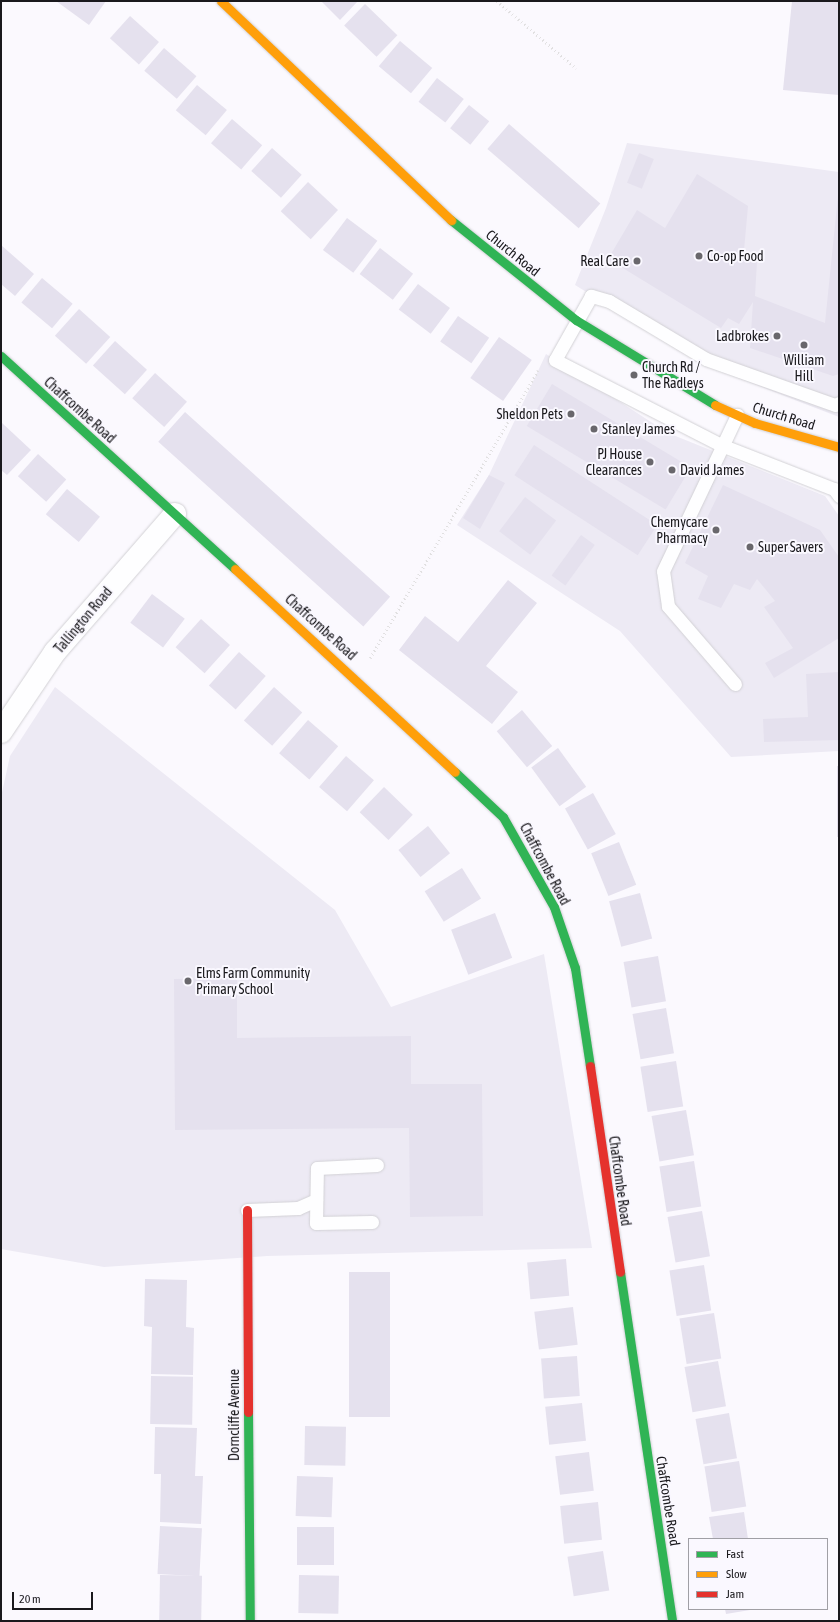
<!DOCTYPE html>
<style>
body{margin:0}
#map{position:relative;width:840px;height:1622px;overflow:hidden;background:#fbf9fe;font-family:"Asap Condensed",sans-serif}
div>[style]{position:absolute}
.built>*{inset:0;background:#edeaf4}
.building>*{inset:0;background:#e5e1ee;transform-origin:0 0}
.path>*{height:2.5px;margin-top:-1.25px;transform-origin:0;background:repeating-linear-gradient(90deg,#e1e0e1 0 1px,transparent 0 4px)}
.roads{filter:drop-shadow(0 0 1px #d2d1d5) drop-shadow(0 0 1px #d2d1d5)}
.lane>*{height:13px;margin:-6.5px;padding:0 6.5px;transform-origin:6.5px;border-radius:6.5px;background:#fefeff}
.street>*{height:22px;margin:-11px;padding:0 11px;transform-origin:11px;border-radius:11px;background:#fefeff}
.fast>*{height:9px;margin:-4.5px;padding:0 4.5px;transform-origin:4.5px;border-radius:4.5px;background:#30b455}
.slow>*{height:9px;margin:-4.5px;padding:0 4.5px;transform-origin:4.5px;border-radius:4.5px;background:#ff9f0a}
.jam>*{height:9px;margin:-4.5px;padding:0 4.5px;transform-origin:4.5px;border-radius:4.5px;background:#e5322d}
.dots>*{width:11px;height:11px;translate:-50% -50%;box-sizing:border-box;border:2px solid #faf8ff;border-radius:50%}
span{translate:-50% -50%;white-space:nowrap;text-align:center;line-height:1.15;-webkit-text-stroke:4px #faf8ff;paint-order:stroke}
.street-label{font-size:14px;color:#1a191d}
.poi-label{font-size:14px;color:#1a191d}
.left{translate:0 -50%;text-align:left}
.right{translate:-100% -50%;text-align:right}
.frame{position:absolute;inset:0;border:2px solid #1a191d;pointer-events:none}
.legend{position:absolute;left:688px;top:1538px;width:140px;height:72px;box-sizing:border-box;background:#faf8ff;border:1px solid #a09fa5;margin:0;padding:5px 7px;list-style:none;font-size:12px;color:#1a191d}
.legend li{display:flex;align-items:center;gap:8px;height:20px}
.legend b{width:20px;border:1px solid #a09fa5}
.scale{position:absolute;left:12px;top:1592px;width:81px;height:18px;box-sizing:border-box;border:2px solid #1a191d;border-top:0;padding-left:5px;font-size:12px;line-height:14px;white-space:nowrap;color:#1a191d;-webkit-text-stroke:3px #faf8ff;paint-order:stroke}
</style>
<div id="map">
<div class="built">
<div style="clip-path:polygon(627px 143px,839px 172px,839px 417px,707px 366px,575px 285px,606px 208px)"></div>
<div style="clip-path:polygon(546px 354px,668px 433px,825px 496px,839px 516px,839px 751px,731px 757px,620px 631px,457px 525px,489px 475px)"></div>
<div style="clip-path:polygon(55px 687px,335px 910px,391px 1007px,544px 954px,592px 1248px,267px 1256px,104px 1267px,1px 1249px,1px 797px,10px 756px)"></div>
</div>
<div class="building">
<div style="clip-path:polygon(56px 1px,106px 1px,89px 25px)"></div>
<div style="clip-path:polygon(321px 1px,358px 1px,340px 20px)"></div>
<div style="clip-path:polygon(792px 1px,839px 1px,839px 95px,783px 90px)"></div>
<div style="left:365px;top:4px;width:45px;height:30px;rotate:44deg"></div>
<div style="left:130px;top:16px;width:39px;height:30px;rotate:42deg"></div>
<div style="left:400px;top:41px;width:42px;height:33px;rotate:40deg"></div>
<div style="left:164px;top:48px;width:43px;height:30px;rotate:41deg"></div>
<div style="left:437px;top:78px;width:34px;height:30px;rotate:38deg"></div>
<div style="left:197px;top:85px;width:39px;height:33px;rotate:40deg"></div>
<div style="left:469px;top:105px;width:26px;height:30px;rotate:39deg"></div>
<div style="left:232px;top:119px;width:40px;height:32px;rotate:41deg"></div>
<div style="left:509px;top:124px;width:121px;height:33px;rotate:41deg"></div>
<div style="left:272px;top:148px;width:40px;height:31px;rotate:42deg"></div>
<div style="left:639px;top:153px;width:16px;height:32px;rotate:22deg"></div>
<div style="clip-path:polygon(697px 174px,748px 206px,744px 250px,757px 261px,755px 296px,825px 323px,839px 186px,839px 374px,833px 376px,750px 348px,753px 302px,739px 324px,728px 318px,721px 328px,608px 259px,637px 210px,665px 228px)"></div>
<div style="left:308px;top:182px;width:41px;height:40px;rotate:43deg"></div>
<div style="left:347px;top:218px;width:38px;height:40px;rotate:37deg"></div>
<div style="clip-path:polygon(1px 245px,34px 274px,15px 296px,1px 284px)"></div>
<div style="left:380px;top:248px;width:42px;height:33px;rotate:38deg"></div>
<div style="left:42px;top:278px;width:40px;height:32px;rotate:40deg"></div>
<div style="left:418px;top:284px;width:40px;height:32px;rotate:37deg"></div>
<div style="left:79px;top:309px;width:42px;height:36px;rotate:42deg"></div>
<div style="left:458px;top:316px;width:38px;height:31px;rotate:35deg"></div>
<div style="left:499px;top:337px;width:40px;height:50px;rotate:35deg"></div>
<div style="left:115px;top:341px;width:43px;height:33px;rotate:42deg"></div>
<div style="left:155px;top:373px;width:43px;height:34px;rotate:42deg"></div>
<div style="left:552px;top:384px;width:162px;height:49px;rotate:31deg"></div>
<div style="left:185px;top:412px;width:276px;height:40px;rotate:42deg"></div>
<div style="clip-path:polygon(1px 422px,31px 450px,7px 475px,1px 470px)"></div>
<div style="left:534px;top:445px;width:147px;height:36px;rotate:33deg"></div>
<div style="left:38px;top:454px;width:38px;height:30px;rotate:42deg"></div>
<div style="clip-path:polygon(489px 475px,505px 483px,480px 529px,463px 518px)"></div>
<div style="clip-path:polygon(723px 485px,820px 530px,839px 557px,839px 638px,774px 678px,765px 663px,793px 648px,764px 607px,775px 601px,757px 579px,750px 590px,734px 584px,721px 608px,698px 599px,708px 576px,685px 563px)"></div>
<div style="left:67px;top:489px;width:43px;height:33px;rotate:40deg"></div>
<div style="left:525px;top:497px;width:39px;height:43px;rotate:37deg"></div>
<div style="left:581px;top:535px;width:17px;height:50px;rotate:36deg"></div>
<div style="clip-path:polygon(508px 580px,537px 603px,486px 666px,518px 692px,492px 724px,399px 650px,425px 616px,458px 642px)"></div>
<div style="left:152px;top:594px;width:41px;height:36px;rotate:37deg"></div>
<div style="left:201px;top:619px;width:39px;height:38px;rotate:42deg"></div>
<div style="left:239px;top:652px;width:36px;height:45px;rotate:42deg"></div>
<div style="clip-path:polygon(839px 672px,839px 740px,764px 742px,763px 719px,808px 717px,806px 674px)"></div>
<div style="left:274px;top:687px;width:38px;height:45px;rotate:42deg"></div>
<div style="left:522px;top:710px;width:47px;height:33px;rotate:50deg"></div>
<div style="left:308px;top:720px;width:40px;height:44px;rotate:41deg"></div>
<div style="left:558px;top:748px;width:48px;height:33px;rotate:54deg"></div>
<div style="left:346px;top:756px;width:37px;height:41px;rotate:41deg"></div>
<div style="left:837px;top:766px;width:2px;height:71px"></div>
<div style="left:384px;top:787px;width:40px;height:35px;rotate:44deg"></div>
<div style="left:593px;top:793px;width:47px;height:32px;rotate:61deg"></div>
<div style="left:428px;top:826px;width:35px;height:38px;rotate:51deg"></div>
<div style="left:619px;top:842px;width:46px;height:30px;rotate:68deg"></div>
<div style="left:462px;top:868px;width:36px;height:44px;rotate:58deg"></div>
<div style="left:640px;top:893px;width:47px;height:32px;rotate:75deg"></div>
<div style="left:495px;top:913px;width:48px;height:47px;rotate:69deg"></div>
<div style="left:658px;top:956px;width:46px;height:35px;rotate:80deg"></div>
<div style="clip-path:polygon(237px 978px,237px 1038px,411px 1036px,411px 1084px,482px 1084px,483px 1216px,410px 1217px,409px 1128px,175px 1130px,174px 979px)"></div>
<div style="left:666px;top:1008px;width:46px;height:34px;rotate:80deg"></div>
<div style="left:676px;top:1061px;width:46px;height:36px;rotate:81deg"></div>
<div style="left:686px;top:1110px;width:46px;height:35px;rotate:80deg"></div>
<div style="left:694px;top:1161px;width:46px;height:35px;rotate:81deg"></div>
<div style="left:702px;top:1211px;width:46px;height:35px;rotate:80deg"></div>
<div style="left:566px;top:1259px;width:37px;height:39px;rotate:85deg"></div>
<div style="left:704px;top:1265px;width:46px;height:35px;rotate:81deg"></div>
<div style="left:349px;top:1272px;width:41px;height:145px"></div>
<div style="clip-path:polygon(145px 1279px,187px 1280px,186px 1327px,194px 1328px,193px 1375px,151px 1374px,152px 1327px,144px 1326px)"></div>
<div style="left:573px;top:1307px;width:38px;height:39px;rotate:83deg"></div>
<div style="left:714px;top:1313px;width:46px;height:35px;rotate:81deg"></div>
<div style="left:577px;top:1356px;width:40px;height:36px;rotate:86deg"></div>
<div style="left:718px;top:1361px;width:46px;height:34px;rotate:80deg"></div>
<div style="left:151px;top:1376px;width:42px;height:48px;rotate:1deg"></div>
<div style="left:582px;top:1403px;width:38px;height:37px;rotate:84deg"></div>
<div style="left:729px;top:1413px;width:46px;height:34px;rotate:80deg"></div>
<div style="left:305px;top:1426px;width:41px;height:39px;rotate:1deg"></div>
<div style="clip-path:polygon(155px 1427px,197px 1428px,195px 1476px,203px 1476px,201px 1524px,160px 1522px,161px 1474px,154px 1474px)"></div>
<div style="left:589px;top:1452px;width:39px;height:34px;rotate:83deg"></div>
<div style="left:739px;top:1461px;width:46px;height:35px;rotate:81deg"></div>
<div style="left:297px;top:1476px;width:36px;height:40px;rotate:2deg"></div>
<div style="left:598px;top:1502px;width:38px;height:38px;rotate:84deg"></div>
<div style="clip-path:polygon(744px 1512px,748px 1539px,713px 1539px,709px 1517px)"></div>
<div style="left:160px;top:1526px;width:42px;height:48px;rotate:3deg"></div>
<div style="left:297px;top:1527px;width:37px;height:38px"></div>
<div style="left:603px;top:1551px;width:40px;height:36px;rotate:81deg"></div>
<div style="left:160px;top:1575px;width:42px;height:46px;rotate:1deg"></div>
<div style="left:299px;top:1575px;width:40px;height:38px;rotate:1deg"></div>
<div style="clip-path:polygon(725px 1609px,750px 1609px,750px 1610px,726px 1614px)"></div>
</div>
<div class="path">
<div style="left:497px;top:1px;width:104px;rotate:40.3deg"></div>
<div style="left:370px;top:658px;width:333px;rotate:-59.7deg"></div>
</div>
<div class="roads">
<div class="lane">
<div style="left:839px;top:403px;width:4px;rotate:153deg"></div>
<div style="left:835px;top:405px;width:137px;rotate:-160.4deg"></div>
<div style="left:706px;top:359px;width:113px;rotate:-149.1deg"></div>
<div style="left:609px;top:301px;width:19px;rotate:-164deg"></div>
<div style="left:591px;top:296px;width:73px;rotate:119.4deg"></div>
<div style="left:555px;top:360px;width:186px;rotate:27.1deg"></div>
<div style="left:721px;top:445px;width:121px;rotate:21.3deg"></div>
<div style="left:834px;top:489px;width:9px;rotate:54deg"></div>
<div style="left:735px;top:684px;width:103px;rotate:-130.7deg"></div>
<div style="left:668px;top:606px;width:35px;rotate:-98deg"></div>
<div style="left:663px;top:571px;width:173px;rotate:-64.6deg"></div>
<div style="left:247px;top:1210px;width:51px;rotate:-2.2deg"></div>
<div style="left:298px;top:1208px;width:20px;rotate:-24deg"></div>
<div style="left:372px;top:1222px;width:56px;rotate:179deg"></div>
<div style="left:316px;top:1223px;width:55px;rotate:-89deg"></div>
<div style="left:317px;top:1168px;width:60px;rotate:-2.9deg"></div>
</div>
<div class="street">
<div style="left:1px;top:732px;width:97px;rotate:-56deg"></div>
<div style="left:55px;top:652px;width:183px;rotate:-49deg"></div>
</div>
<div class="fast">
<div style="left:451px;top:220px;width:160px;rotate:38.7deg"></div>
<div style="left:576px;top:320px;width:163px;rotate:31.4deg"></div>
<div style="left:1px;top:356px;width:316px;rotate:42.3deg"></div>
<div style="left:455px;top:772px;width:66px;rotate:43.2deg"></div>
<div style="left:503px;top:817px;width:103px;rotate:60.5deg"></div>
<div style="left:554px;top:907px;width:65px;rotate:71deg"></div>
<div style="left:575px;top:968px;width:99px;rotate:81.3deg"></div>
<div style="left:620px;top:1272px;width:353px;rotate:81.5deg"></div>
<div style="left:248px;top:1412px;width:209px;rotate:89.5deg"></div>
</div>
<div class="slow">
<div style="left:221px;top:1px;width:318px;rotate:43.6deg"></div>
<div style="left:715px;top:405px;width:44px;rotate:24.2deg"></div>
<div style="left:755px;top:423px;width:87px;rotate:15.9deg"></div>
<div style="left:235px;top:569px;width:299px;rotate:42.7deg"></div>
</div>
<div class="jam">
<div style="left:590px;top:1066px;width:208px;rotate:81.7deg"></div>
<div style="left:247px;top:1210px;width:202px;rotate:89.7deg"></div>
</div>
</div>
<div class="dots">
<div style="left:699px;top:256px;background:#69676c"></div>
<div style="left:637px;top:261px;background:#69676c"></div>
<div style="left:777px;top:336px;background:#69676c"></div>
<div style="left:804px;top:345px;background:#69676c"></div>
<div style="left:634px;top:375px;background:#69676c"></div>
<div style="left:571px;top:414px;background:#69676c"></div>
<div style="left:594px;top:429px;background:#69676c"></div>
<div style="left:650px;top:462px;background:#69676c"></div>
<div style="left:672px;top:470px;background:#69676c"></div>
<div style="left:716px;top:530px;background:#69676c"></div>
<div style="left:750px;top:547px;background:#69676c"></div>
<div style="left:188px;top:981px;background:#69676c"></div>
</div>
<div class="street-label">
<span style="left:513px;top:253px;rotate:39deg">Church Road</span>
<span style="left:80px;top:410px;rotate:42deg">Chaffcombe Road</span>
<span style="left:784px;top:416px;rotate:17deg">Church Road</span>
<span style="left:83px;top:620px;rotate:-50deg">Tallington Road</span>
<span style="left:321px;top:627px;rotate:42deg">Chaffcombe Road</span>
<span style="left:545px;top:864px;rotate:62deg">Chaffcombe Road</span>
<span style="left:620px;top:1181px;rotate:82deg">Chaffcombe Road</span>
<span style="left:234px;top:1415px;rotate:-90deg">Dorncliffe Avenue</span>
<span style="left:668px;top:1501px;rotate:81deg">Chaffcombe Road</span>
</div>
<div class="poi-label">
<span class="left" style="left:707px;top:256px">Co-op Food</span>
<span class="right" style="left:629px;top:261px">Real Care</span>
<span class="right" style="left:769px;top:336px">Ladbrokes</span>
<span style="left:804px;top:368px">William<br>Hill</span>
<span class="left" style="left:642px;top:375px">Church Rd /<br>The Radleys</span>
<span class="right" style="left:563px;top:414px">Sheldon Pets</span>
<span class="left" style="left:602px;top:429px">Stanley James</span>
<span class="right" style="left:642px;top:462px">PJ House<br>Clearances</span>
<span class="left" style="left:680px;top:470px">David James</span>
<span class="right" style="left:708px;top:530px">Chemycare<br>Pharmacy</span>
<span class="left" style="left:758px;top:547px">Super Savers</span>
<span class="left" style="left:196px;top:981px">Elms Farm Community<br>Primary School</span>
</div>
<div class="frame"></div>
<ul class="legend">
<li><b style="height:5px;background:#30b455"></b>Fast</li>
<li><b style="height:5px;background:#ff9f0a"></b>Slow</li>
<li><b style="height:5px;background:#e5322d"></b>Jam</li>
</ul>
<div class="scale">20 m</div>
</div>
